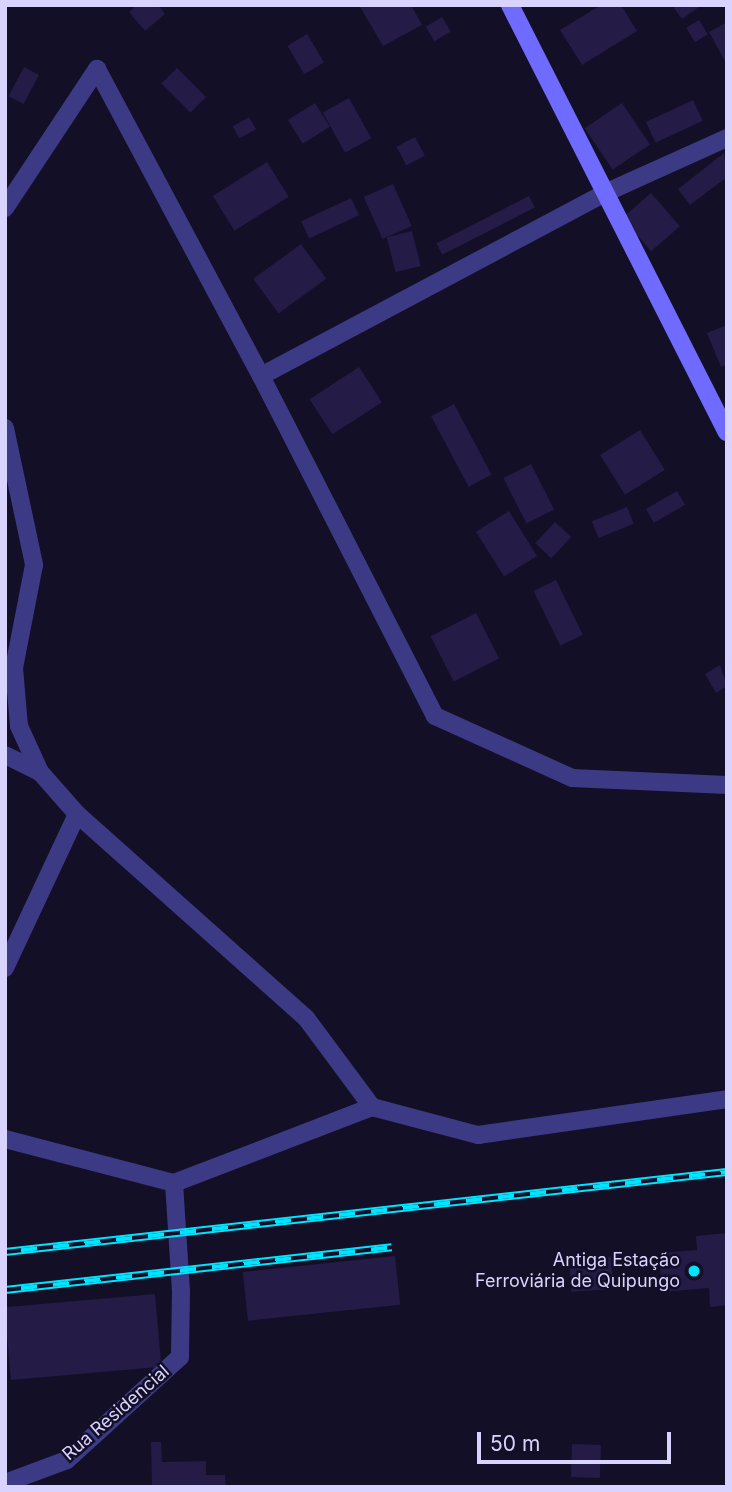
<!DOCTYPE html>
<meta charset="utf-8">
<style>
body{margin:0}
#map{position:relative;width:732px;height:1492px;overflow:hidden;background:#130f26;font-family:Inter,sans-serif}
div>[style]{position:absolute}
.building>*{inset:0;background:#241b47;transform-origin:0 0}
.street>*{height:18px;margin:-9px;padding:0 9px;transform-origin:9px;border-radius:9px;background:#3d3a85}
.secondary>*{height:18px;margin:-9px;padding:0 9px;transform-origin:9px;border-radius:9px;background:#6f6bff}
.rail>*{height:8px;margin-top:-4px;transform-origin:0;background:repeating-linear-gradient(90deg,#130f26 0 16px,#00e5ff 0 32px);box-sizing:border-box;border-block:2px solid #00e5ff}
.dots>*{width:19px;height:19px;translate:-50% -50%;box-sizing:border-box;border:4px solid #130f26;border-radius:50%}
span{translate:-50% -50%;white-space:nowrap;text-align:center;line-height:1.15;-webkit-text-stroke:5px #130f26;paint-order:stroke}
.poi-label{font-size:18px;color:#d9d4ff}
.right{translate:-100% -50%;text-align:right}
.street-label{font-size:18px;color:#d9d4ff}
.frame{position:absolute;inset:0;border:7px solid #d9d4ff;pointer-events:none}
.scale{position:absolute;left:477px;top:1432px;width:194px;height:32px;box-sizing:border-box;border:4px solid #d9d4ff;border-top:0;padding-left:9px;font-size:21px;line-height:24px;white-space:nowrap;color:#d9d4ff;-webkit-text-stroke:5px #130f26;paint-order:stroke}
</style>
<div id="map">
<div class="building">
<div style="clip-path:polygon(137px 5px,158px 5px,165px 14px,145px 31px,129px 12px)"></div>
<div style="clip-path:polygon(359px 5px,411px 5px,422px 25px,383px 46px)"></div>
<div style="clip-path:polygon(601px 5px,621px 5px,637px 31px,582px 65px,560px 30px)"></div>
<div style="clip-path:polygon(672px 5px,698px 5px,699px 7px,682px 19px)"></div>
<div style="left:442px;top:17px;width:17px;height:19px;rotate:59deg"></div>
<div style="left:699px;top:20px;width:17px;height:15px;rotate:59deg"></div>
<div style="clip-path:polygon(727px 22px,727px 65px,709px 32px)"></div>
<div style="left:307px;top:34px;width:33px;height:23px;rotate:59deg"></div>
<div style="left:24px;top:67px;width:17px;height:33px;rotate:28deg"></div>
<div style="left:177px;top:68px;width:41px;height:22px;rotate:45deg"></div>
<div style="left:349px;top:98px;width:46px;height:30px;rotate:61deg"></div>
<div style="left:693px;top:100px;width:23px;height:52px;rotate:65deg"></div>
<div style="left:315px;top:103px;width:28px;height:32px;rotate:58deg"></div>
<div style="left:622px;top:103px;width:50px;height:45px;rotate:56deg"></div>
<div style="left:249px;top:117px;width:14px;height:19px;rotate:60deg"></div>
<div style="left:415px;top:137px;width:21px;height:21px;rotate:62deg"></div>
<div style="clip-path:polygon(724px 153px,727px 177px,690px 205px,678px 189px)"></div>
<div style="left:267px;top:162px;width:41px;height:64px;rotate:58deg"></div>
<div style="left:393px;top:184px;width:46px;height:32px;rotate:66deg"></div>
<div style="left:651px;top:193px;width:44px;height:38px;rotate:49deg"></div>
<div style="left:529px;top:196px;width:13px;height:104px;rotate:63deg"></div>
<div style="left:351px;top:198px;width:19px;height:55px;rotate:65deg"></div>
<div style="left:412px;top:231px;width:36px;height:26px;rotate:76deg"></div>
<div style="left:301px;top:244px;width:43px;height:59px;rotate:54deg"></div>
<div style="clip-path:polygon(727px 325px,727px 365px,721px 367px,707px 333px)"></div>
<div style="left:359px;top:367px;width:42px;height:59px;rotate:57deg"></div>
<div style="left:454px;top:404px;width:80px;height:26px;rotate:62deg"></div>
<div style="left:640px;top:430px;width:47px;height:47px;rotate:58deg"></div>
<div style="left:531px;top:464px;width:51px;height:31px;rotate:63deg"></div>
<div style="left:677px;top:491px;width:16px;height:36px;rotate:60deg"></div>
<div style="left:627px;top:507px;width:18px;height:38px;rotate:68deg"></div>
<div style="left:509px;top:511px;width:53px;height:39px;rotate:58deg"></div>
<div style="left:555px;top:522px;width:22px;height:29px;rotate:43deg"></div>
<div style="left:556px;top:580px;width:61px;height:25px;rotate:64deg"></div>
<div style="left:476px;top:613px;width:51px;height:51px;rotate:63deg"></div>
<div style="clip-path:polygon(720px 665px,727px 686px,716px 693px,705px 674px)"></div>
<div style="clip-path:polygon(727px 1233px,727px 1305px,710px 1307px,709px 1288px,662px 1292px,659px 1253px,697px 1250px,696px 1236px)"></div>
<div style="left:395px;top:1256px;width:49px;height:153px;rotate:84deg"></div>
<div style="left:611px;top:1257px;width:32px;height:42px;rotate:86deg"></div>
<div style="left:155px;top:1294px;width:73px;height:151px;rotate:85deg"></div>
<div style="clip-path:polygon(151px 1442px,161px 1442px,162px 1462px,206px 1461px,206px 1475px,225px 1475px,226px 1487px,152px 1487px)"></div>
<div style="left:572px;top:1444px;width:29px;height:33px;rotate:2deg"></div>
</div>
<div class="street">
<div style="left:5px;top:208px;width:167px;rotate:-56.5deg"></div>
<div style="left:97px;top:69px;width:348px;rotate:61.9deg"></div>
<div style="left:261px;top:376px;width:390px;rotate:-28deg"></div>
<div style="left:605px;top:193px;width:134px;rotate:-24.3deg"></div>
<div style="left:261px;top:376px;width:382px;rotate:62.9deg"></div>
<div style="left:435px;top:716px;width:150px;rotate:24.3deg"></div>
<div style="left:572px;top:778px;width:155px;rotate:2.6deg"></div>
<div style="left:5px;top:428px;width:140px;rotate:78deg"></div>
<div style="left:34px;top:565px;width:105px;rotate:101deg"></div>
<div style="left:14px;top:668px;width:58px;rotate:85.1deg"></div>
<div style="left:19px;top:726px;width:51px;rotate:65.5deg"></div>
<div style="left:40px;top:772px;width:56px;rotate:48.6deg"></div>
<div style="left:77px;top:814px;width:307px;rotate:41.7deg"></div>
<div style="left:306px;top:1018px;width:111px;rotate:53.4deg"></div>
<div style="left:372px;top:1107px;width:110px;rotate:14.8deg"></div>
<div style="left:478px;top:1135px;width:252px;rotate:-8.2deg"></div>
<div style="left:5px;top:755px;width:39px;rotate:26deg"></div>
<div style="left:5px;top:968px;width:170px;rotate:-64.9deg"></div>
<div style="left:5px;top:1139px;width:175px;rotate:14.6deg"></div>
<div style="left:174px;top:1183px;width:109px;rotate:86.3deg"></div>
<div style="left:181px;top:1292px;width:65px;rotate:90.9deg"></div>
<div style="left:180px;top:1357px;width:153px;rotate:137.7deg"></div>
<div style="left:67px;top:1460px;width:66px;rotate:159.6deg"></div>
<div style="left:174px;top:1183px;width:212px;rotate:-21deg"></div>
</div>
<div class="secondary">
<div style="left:510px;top:5px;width:479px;rotate:63.1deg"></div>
</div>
<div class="rail">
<div style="left:5px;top:1252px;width:726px;rotate:-6.32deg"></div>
<div style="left:5px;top:1290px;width:389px;rotate:-6.3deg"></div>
</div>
<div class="dots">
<div style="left:694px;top:1271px;background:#00e5ff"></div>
</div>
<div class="poi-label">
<span class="right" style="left:680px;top:1271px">Antiga Estação<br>Ferroviária de Quipungo</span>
</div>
<div class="street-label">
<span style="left:116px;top:1413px;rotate:-41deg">Rua Residencial</span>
</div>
<div class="frame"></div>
<div class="scale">50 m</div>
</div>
